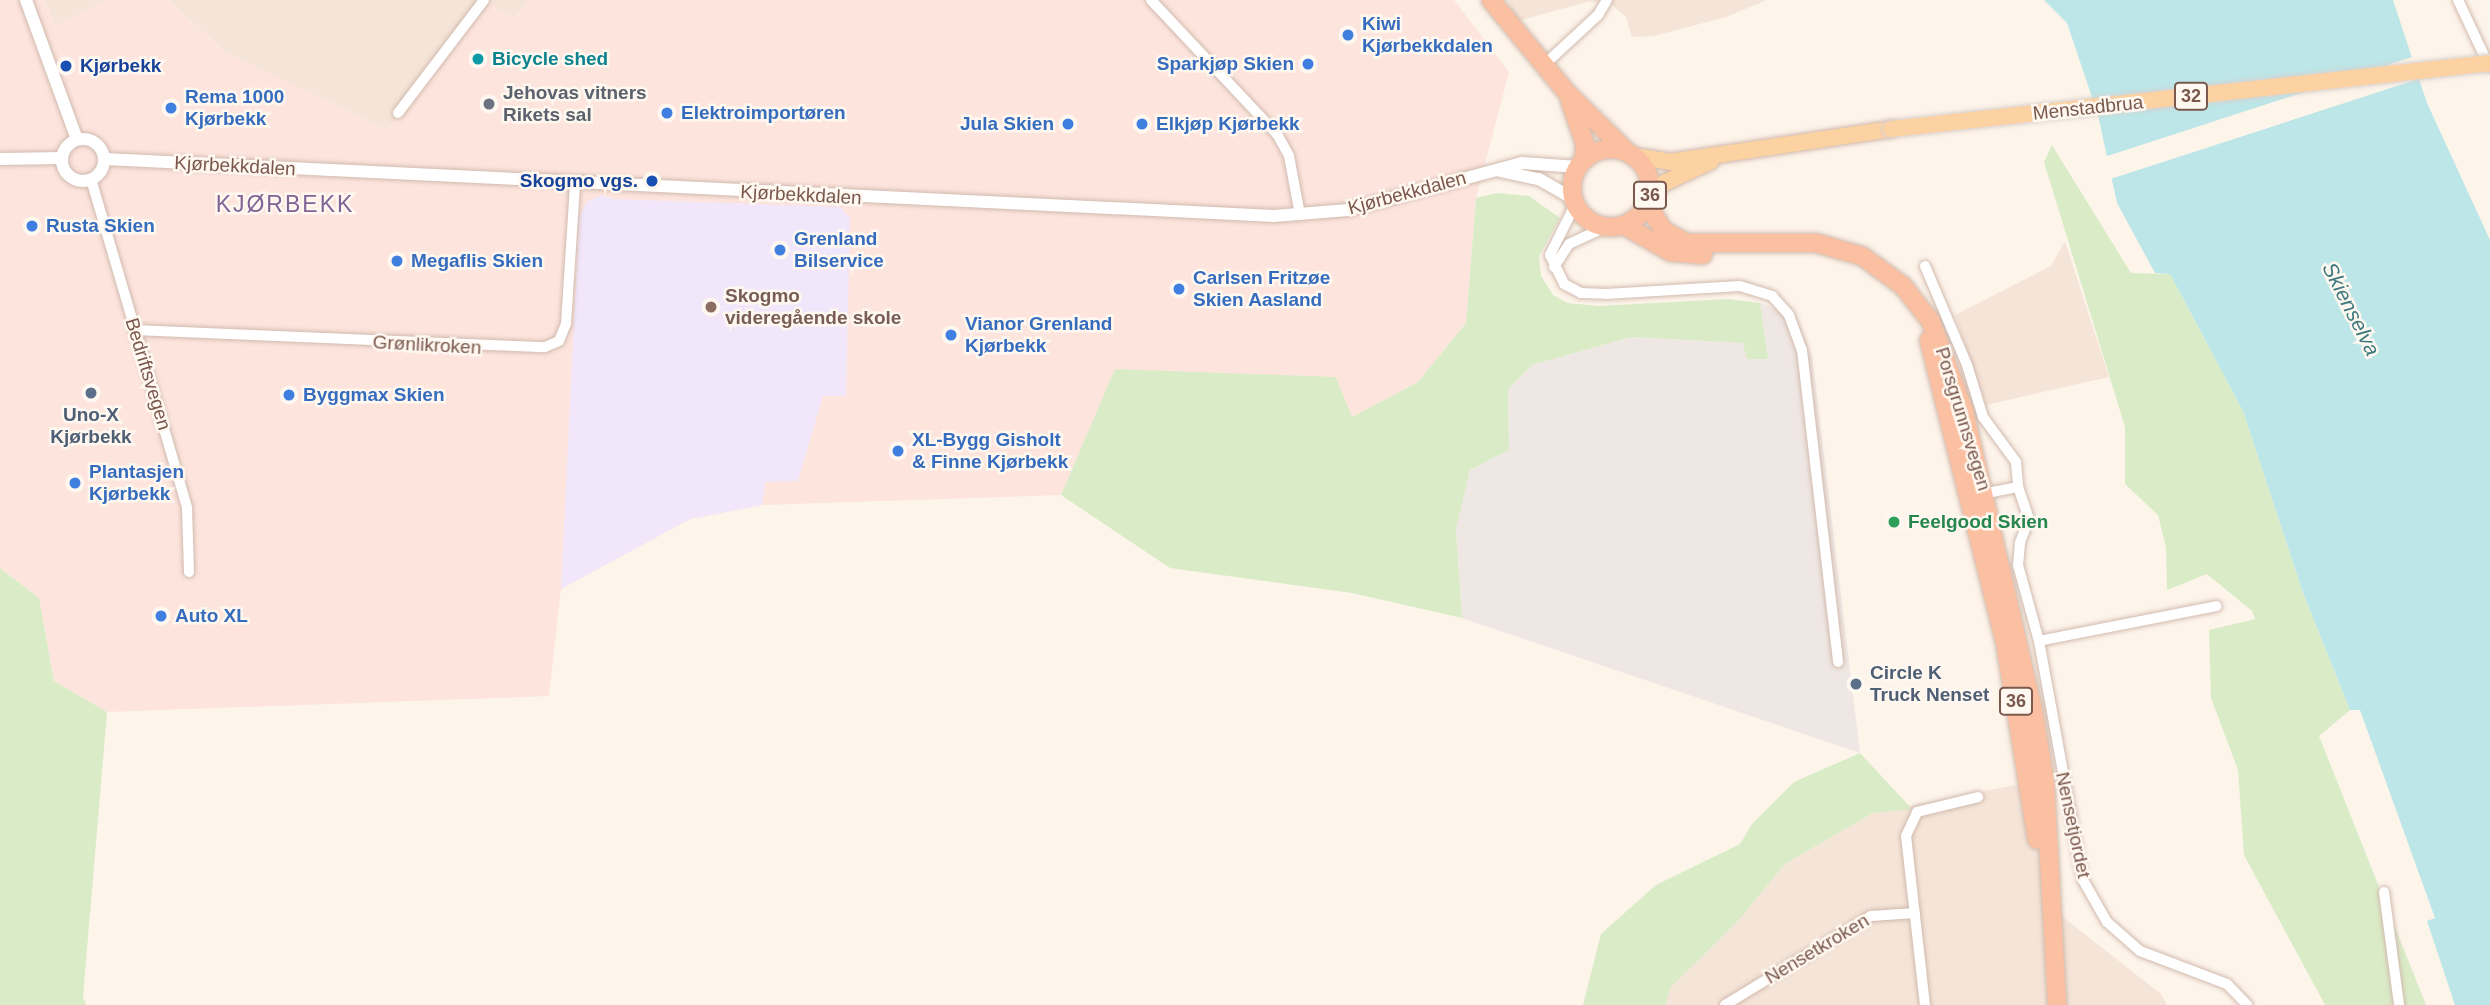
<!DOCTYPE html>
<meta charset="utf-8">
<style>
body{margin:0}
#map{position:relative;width:2490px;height:1005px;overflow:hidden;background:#fdf4ea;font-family:Helvetica,sans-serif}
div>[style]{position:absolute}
.residential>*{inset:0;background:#f5e5d8}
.commercial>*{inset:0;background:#fde5de}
.industrial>*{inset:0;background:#efe7e3}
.education>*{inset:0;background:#f1e6fa}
.green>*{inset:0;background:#daecc7}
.water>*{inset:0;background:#bde6e8}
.pier>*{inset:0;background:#fdf4ea;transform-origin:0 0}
.roads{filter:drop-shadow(0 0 2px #d1baae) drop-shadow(0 0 2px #d1baae)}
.minor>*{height:10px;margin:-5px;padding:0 5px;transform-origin:5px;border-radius:5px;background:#fff}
.tertiary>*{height:12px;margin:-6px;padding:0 6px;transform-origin:6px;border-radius:6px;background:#fff}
.tertiary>.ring{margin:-6px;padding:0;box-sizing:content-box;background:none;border:12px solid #fff;border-radius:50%}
.primary>*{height:16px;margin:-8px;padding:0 8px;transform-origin:8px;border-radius:8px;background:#fcd2a2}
.trunk>*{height:18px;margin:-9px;padding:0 9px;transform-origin:9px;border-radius:9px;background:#fac0a1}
.trunk>.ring{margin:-9px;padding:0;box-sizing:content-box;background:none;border:18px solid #fac0a1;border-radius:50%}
.bridges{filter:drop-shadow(0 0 2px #dad0cd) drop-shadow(0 0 2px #dad0cd)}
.primary-bridge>*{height:16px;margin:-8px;padding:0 8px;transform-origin:8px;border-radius:8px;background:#fcd2a2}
.dots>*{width:19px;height:19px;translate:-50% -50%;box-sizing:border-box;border:4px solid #fff8f1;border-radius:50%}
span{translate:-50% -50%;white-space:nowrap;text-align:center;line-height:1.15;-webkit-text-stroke:5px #fff8f1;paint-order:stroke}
.shield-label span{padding:2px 5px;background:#fff8f1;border:2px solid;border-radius:5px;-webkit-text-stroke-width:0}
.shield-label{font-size:18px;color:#7a584c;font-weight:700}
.shop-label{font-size:19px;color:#366cbe;font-weight:700}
.left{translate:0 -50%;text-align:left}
.right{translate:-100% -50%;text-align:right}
.culture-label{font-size:19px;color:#0d838f;font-weight:700}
.transit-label{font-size:19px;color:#164399;font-weight:700}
.worship-label{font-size:19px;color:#5b616d;font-weight:700}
.street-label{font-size:19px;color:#7a584c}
.education-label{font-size:19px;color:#785e54;font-weight:700}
.service-label{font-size:19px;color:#4e5e75;font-weight:700}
.leisure-label{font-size:19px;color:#27864d;font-weight:700}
.water-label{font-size:21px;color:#3e7a7e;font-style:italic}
.quarter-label{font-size:23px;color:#806495;letter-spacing:2px}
</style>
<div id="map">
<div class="residential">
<div style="clip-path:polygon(44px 0,108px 0,56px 26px)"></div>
<div style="clip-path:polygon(169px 0,528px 0,514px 19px,488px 4px,387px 130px,225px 52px)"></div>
<div style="clip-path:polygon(1507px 0,1767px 0,1726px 17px,1654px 36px,1632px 37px,1626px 17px,1610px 3px,1587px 2px,1518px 21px)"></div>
<div style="clip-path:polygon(2065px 241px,2109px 377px,1986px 405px,1955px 315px,2051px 266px)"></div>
<div style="clip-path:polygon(2026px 783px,2063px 917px,2161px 994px,2167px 1005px,1666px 1005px,1670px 988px,1738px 921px,1785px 864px,1873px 813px)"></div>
</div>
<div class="commercial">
<div style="clip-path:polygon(0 0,44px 0,56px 26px,108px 0,169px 0,225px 52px,387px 130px,489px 3px,514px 19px,528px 0,1454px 0,1509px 72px,1476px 198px,1466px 323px,1418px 382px,1352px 417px,1116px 369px,1061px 495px,762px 505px,690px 519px,561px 589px,549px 696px,107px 712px,54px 681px,39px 598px,0 568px)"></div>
</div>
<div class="industrial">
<div style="clip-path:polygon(1760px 303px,1797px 317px,1812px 356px,1860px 753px,1462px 618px,1456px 529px,1470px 470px,1509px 450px,1508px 389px,1532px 365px,1631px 337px,1743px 343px,1768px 359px)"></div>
</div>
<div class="education">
<div style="clip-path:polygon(602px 195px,613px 199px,840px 207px,850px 218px,846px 396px,823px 396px,798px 481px,765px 482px,762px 505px,690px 519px,561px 589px,579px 216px,587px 202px)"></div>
</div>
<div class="green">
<div style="clip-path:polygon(2052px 145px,2131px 273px,2170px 274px,2243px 411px,2303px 593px,2350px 710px,2319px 736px,2426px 1005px,2325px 1005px,2244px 855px,2238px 770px,2211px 698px,2209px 630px,2255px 619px,2252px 611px,2207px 574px,2167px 590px,2166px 547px,2158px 515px,2125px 484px,2125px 427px,2044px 162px)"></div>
<div style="clip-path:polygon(1498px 193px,1529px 196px,1560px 218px,1539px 256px,1541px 276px,1553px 295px,1568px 303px,1599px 306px,1728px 299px,1760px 303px,1768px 359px,1747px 359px,1743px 343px,1631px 337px,1532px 365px,1508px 389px,1509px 450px,1470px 470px,1456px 529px,1462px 618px,1352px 593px,1170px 568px,1061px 495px,1115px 369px,1336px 377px,1352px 417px,1418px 382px,1466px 323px,1476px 198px)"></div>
<div style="clip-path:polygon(0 568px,39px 598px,54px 681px,107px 712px,83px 997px,86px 1005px,0 1005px)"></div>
<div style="clip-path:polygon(1860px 753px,1912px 809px,1873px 813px,1785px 864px,1738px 921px,1670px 988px,1666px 1005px,1583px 1005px,1601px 934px,1656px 885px,1740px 844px,1752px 824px,1794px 782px)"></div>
</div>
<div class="water">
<div style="clip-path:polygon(2044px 0,2393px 0,2427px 103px,2490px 240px,2490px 1005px,2455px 1005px,2427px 921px,2435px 918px,2360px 710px,2350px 710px,2303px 593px,2243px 411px,2170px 274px,2155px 273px,2117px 203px,2098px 115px,2067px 23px)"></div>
</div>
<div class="pier">
<div style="left:2415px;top:56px;width:23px;height:330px;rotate:72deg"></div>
</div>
<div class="roads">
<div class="minor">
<div style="left:1151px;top:0;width:184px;rotate:46.8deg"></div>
<div style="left:1277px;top:134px;width:25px;rotate:61deg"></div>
<div style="left:1289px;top:156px;width:60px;rotate:79.4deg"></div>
<div style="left:2458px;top:0;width:73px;rotate:64.8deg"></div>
<div style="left:1544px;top:65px;width:74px;rotate:-42.8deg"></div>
<div style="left:1598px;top:15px;width:17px;rotate:-59deg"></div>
<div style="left:398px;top:113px;width:142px;rotate:-52.7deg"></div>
<div style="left:91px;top:179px;width:343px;rotate:73.7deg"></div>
<div style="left:187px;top:508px;width:64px;rotate:88.2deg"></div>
<div style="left:1575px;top:205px;width:56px;rotate:116.6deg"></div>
<div style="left:1550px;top:255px;width:32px;rotate:64deg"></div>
<div style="left:1564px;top:284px;width:19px;rotate:28deg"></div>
<div style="left:1581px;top:293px;width:25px;rotate:2deg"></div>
<div style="left:1606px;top:294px;width:134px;rotate:-3.4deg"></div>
<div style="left:1740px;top:286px;width:34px;rotate:17deg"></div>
<div style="left:1772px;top:296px;width:25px;rotate:48deg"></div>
<div style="left:1789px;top:315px;width:37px;rotate:70deg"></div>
<div style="left:1802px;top:350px;width:314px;rotate:83.4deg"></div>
<div style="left:1925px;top:266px;width:108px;rotate:67deg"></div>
<div style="left:1967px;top:365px;width:54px;rotate:72.9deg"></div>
<div style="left:1983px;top:417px;width:56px;rotate:53.7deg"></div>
<div style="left:2016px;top:462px;width:25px;rotate:85deg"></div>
<div style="left:2018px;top:487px;width:34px;rotate:71deg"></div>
<div style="left:2029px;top:519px;width:26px;rotate:111deg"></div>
<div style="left:2020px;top:543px;width:22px;rotate:95deg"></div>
<div style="left:2018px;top:565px;width:79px;rotate:74.6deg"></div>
<div style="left:2039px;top:641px;width:243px;rotate:79.6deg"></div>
<div style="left:2083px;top:880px;width:48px;rotate:60.3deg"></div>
<div style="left:2107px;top:922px;width:44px;rotate:41.3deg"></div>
<div style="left:2140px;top:951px;width:93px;rotate:20.8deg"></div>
<div style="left:2227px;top:984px;width:29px;rotate:46deg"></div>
<div style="left:1554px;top:267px;width:27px;rotate:-57deg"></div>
<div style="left:1569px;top:244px;width:40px;rotate:-25deg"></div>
<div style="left:134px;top:330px;width:411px;rotate:2.4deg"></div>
<div style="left:545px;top:347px;width:15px;rotate:-23deg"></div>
<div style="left:559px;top:341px;width:18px;rotate:-68deg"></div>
<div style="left:566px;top:324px;width:140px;rotate:-86.3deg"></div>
<div style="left:1982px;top:494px;width:37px;rotate:-11deg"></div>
<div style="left:2039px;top:641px;width:181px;rotate:-11.1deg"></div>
<div style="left:2384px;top:892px;width:114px;rotate:82.4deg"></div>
<div style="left:1725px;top:1005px;width:171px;rotate:-31.4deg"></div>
<div style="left:1871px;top:916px;width:44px;rotate:-3.9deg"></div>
<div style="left:1925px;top:1005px;width:170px;rotate:-96.4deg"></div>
<div style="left:1906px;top:836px;width:26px;rotate:-65deg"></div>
<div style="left:1917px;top:812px;width:63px;rotate:-13.8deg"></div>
</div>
<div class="tertiary">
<div style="left:26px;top:0;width:148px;rotate:69.9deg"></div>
<div class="ring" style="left:62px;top:139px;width:30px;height:30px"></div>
<div style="left:0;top:159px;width:62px;rotate:-0.9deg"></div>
<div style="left:105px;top:159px;width:1170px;rotate:2.79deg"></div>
<div style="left:1274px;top:216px;width:74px;rotate:-4.6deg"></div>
<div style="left:1348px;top:210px;width:180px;rotate:-15.1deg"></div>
<div style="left:1522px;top:163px;width:56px;rotate:4.1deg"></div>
<div style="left:1500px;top:171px;width:40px;rotate:12deg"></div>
<div style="left:1539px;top:179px;width:39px;rotate:30deg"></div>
</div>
<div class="primary">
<div style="left:1634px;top:156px;width:36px;rotate:9deg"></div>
<div style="left:1670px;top:162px;width:223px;rotate:-8.5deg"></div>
<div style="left:1650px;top:196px;width:19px;rotate:-43deg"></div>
<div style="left:1664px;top:183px;width:52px;rotate:-25.1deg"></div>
</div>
<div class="trunk">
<div style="left:1491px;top:0;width:122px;rotate:50.7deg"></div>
<div style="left:1568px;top:94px;width:81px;rotate:44.5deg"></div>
<div style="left:1570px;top:101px;width:46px;rotate:70.8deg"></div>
<div style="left:1585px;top:144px;width:16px;rotate:94deg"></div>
<div class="ring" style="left:1572px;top:149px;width:60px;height:60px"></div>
<div style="left:1648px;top:205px;width:29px;rotate:59deg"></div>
<div style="left:1663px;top:230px;width:26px;rotate:29deg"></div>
<div style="left:1686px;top:243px;width:130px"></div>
<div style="left:1816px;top:243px;width:48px;rotate:15.8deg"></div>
<div style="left:1862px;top:256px;width:51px;rotate:36.2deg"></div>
<div style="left:1903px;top:286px;width:46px;rotate:52.1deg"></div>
<div style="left:1931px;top:322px;width:95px;rotate:69.7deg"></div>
<div style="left:1964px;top:411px;width:312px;rotate:77deg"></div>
<div style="left:2034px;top:715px;width:68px;rotate:80.7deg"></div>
<div style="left:2045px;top:782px;width:223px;rotate:86.9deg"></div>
<div style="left:1625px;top:226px;width:53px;rotate:29.5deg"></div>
<div style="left:1671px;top:252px;width:32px;rotate:5deg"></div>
<div style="left:1929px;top:340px;width:311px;rotate:75.9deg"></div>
<div style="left:2005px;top:642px;width:200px;rotate:80.8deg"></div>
</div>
</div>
<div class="bridges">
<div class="primary-bridge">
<div style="left:1891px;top:129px;width:603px;rotate:-6.29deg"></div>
</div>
</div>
<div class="dots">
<div style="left:1348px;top:35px;background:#3f7fe0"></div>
<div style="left:478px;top:59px;background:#0f9aa8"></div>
<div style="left:1308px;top:64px;background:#3f7fe0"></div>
<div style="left:66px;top:66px;background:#1a4fb4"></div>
<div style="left:489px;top:104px;background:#6b7280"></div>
<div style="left:171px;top:108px;background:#3f7fe0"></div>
<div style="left:667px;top:113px;background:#3f7fe0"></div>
<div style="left:1068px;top:124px;background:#3f7fe0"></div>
<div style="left:1142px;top:124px;background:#3f7fe0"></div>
<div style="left:652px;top:181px;background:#1a4fb4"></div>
<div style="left:32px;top:226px;background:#3f7fe0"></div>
<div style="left:780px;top:250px;background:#3f7fe0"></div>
<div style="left:397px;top:261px;background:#3f7fe0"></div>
<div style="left:1179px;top:289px;background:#3f7fe0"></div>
<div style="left:711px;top:307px;background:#8d6e63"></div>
<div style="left:951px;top:335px;background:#3f7fe0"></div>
<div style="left:91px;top:393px;background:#5c6f8a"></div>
<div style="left:289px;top:395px;background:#3f7fe0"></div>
<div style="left:898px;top:451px;background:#3f7fe0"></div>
<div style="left:75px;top:483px;background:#3f7fe0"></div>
<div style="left:1894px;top:522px;background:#2e9e5b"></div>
<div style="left:161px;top:616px;background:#3f7fe0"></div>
<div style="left:1856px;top:684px;background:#5c6f8a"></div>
</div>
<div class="shield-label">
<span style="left:2191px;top:96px">32</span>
<span style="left:1650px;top:195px">36</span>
<span style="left:2016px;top:701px">36</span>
</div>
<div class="shop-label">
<span class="left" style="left:1362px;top:35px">Kiwi<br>Kjørbekkdalen</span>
<span class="right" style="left:1294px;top:64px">Sparkjøp Skien</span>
<span class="left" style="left:185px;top:108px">Rema 1000<br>Kjørbekk</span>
<span class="left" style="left:681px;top:113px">Elektroimportøren</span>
<span class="right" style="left:1054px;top:124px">Jula Skien</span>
<span class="left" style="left:1156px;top:124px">Elkjøp Kjørbekk</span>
<span class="left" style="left:46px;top:226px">Rusta Skien</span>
<span class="left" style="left:794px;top:250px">Grenland<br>Bilservice</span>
<span class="left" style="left:411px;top:261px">Megaflis Skien</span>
<span class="left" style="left:1193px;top:289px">Carlsen Fritzøe<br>Skien Aasland</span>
<span class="left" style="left:965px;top:335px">Vianor Grenland<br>Kjørbekk</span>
<span class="left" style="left:303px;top:395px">Byggmax Skien</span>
<span class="left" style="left:912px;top:451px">XL-Bygg Gisholt<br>&amp; Finne Kjørbekk</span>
<span class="left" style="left:89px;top:483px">Plantasjen<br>Kjørbekk</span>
<span class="left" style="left:175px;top:616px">Auto XL</span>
</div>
<div class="culture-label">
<span class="left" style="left:492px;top:59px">Bicycle shed</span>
</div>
<div class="transit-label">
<span class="left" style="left:80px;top:66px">Kjørbekk</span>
<span class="right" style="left:638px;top:181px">Skogmo vgs.</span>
</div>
<div class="worship-label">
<span class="left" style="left:503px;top:104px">Jehovas vitners<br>Rikets sal</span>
</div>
<div class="street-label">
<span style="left:2088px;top:108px;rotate:-6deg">Menstadbrua</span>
<span style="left:235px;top:166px;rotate:3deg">Kjørbekkdalen</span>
<span style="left:1407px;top:193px;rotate:-15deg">Kjørbekkdalen</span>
<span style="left:801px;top:195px;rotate:3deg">Kjørbekkdalen</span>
<span style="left:427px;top:345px;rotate:3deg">Grønlikroken</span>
<span style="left:148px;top:374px;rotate:73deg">Bedriftsvegen</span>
<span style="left:1963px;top:419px;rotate:73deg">Porsgrunnsvegen</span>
<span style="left:2073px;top:825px;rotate:78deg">Nensetjordet</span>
<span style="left:1817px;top:949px;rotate:-31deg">Nensetkroken</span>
</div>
<div class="education-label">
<span class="left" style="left:725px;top:307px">Skogmo<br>videregående skole</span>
</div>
<div class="service-label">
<span style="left:91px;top:426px">Uno-X<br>Kjørbekk</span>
<span class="left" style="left:1870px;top:684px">Circle K<br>Truck Nenset</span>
</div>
<div class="leisure-label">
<span class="left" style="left:1908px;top:522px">Feelgood Skien</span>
</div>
<div class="water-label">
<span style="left:2351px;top:309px;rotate:63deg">Skienselva</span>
</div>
<div class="quarter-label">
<span style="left:285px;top:204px">KJØRBEKK</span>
</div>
</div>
